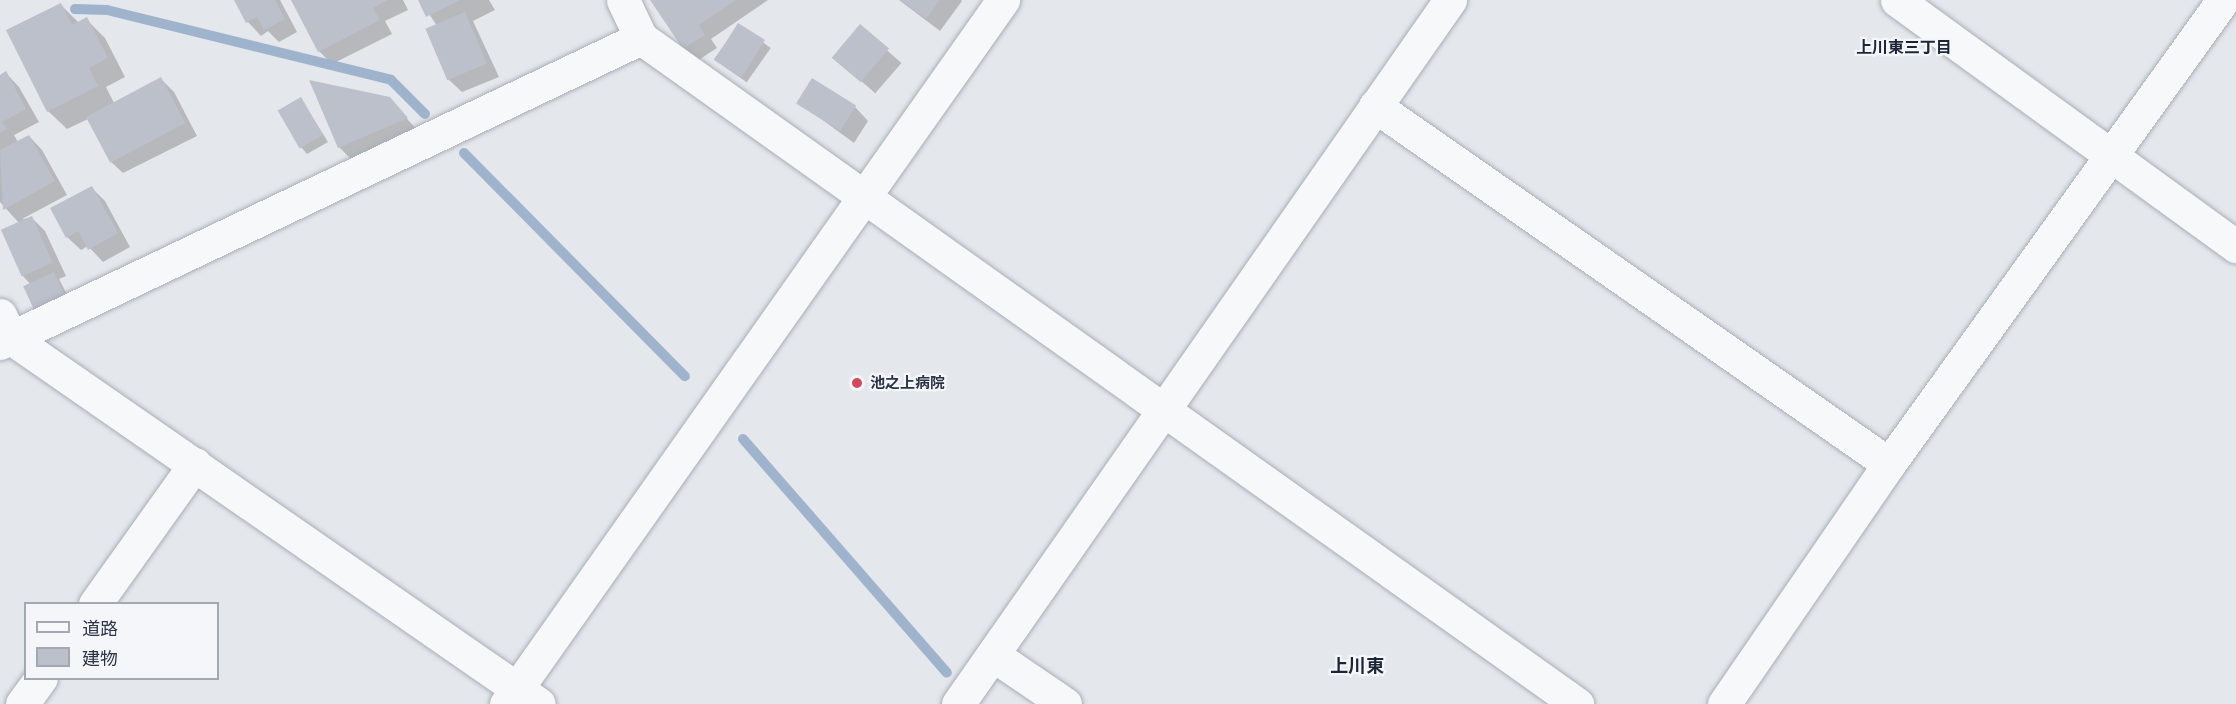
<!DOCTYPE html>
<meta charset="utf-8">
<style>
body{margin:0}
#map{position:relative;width:2236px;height:704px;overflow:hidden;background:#e4e7ec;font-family:Montserrat,"Noto Sans JP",sans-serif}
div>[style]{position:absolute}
.shadow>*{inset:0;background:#0003;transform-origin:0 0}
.stream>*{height:10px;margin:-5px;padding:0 5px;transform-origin:5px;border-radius:5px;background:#9fb4cc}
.building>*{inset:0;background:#bbc0ca;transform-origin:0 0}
.roads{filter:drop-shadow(0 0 2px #a9aeb7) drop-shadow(0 0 2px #a9aeb7)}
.minor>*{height:33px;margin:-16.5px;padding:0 16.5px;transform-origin:16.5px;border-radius:16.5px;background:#f7f8fa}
.tertiary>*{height:33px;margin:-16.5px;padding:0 16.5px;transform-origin:16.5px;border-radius:16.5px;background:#f7f8fa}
.dots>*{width:16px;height:16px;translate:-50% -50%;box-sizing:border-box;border:3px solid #f4f6f9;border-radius:50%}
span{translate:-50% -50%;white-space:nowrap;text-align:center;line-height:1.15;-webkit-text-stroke:4.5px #f4f6f9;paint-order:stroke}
.poi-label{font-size:15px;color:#2b3445;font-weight:700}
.left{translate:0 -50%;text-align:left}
.neighbourhood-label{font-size:16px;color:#1d2536;font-weight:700}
.quarter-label{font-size:18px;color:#1d2536;font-weight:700}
.legend{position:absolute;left:24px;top:602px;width:195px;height:78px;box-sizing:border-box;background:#f4f6f9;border:2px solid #a4a8b1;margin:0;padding:8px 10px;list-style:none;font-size:18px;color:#2b3445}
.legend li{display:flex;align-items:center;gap:12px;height:30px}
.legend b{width:30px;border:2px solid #a4a8b1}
</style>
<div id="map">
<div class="shadow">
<div style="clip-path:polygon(236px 0,280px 0,297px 32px,279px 42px,268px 31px,261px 36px,248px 22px)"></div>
<div style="clip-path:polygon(293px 0,403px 0,408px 10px,385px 21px,392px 34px,332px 64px,319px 51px)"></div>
<div style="clip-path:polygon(420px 0,489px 0,495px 10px,473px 21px,499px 77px,462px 92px,448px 79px,437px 26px)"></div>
<div style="clip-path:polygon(654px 0,768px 0,711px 39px,717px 48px,697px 61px,684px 48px)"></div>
<div style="clip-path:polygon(899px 0,961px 0,962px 1px,940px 31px)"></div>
<div style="clip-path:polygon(60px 4px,79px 23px,86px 19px,105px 38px,125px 77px,106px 87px,114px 103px,161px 79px,174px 92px,197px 136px,123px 173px,109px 160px,88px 119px,67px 129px,48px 111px)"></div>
<div style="left:738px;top:25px;width:40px;height:42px;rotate:35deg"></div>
<div style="left:860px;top:27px;width:55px;height:40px;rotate:41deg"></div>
<div style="clip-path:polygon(6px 73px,19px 87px,39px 122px,14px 135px,18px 142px,29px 136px,42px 150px,67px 195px,22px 219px,32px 218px,45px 231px,66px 276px,59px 279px,71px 302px,31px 285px,23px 276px,19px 223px,0 202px,0 77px)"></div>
<div style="clip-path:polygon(301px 99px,328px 142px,307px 154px,301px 147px)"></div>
<div style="clip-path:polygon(389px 99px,419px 132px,352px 160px,339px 147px)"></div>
<div style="clip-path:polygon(798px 102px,855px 107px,868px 121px,854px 143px)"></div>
<div style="clip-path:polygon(92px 188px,105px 201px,130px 247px,103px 262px,88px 246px,81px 250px,67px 237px)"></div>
</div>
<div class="stream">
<div style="left:75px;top:9px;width:32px;rotate:2deg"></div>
<div style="left:107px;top:10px;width:292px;rotate:13.8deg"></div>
<div style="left:391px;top:80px;width:48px;rotate:45deg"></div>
<div style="left:464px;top:153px;width:314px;rotate:45.3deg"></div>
<div style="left:743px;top:439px;width:310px;rotate:48.9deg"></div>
</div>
<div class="building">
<div style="clip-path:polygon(234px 0,275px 0,285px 19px,264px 30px,257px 17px,246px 23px)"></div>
<div style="clip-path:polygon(291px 0,388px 0,373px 8px,380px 20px,318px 52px)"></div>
<div style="clip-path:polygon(418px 0,460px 0,426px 17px)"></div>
<div style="clip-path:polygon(650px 0,736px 0,699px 25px,705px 35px,683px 49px)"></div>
<div style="clip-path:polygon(901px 0,940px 0,926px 19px)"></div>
<div style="clip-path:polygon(61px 3px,72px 25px,87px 17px,108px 58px,89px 68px,98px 86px,47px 112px,6px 30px)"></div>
<div style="left:465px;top:12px;width:56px;height:43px;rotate:67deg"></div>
<div style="left:738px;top:23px;width:32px;height:44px;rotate:32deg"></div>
<div style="left:860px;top:24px;width:38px;height:44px;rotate:40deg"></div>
<div style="clip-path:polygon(6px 71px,26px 109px,2px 122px,7px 129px,0 133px,0 75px)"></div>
<div style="left:161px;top:77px;width:52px;height:85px;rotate:62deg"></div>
<div style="left:812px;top:78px;width:52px;height:30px;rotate:32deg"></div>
<div style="clip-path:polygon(309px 80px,390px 97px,408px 118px,338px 148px)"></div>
<div style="left:301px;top:97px;width:44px;height:27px;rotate:60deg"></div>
<div style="clip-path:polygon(29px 135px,55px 181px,3px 210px,0 150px)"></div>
<div style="clip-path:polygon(92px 186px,118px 233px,88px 250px,78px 231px,66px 238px,50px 208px)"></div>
<div style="left:32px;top:216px;width:51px;height:34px;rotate:66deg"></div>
<div style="left:54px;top:272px;width:26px;height:34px;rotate:65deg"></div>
</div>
<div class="roads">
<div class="minor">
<div style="left:623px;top:0;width:42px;rotate:64.7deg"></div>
<div style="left:641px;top:38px;width:1149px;rotate:35.43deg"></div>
<div style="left:1897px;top:0;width:419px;rotate:36deg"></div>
<div style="left:1375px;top:106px;width:626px;rotate:34.86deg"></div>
<div style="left:0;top:315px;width:25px;rotate:64deg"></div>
<div style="left:11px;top:338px;width:642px;rotate:34.73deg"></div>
<div style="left:0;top:343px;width:710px;rotate:-25.45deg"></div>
<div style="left:95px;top:604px;width:172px;rotate:-54.5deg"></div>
<div style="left:993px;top:655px;width:87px;rotate:34.2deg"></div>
<div style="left:22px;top:704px;width:32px;rotate:-54deg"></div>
<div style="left:958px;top:704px;width:859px;rotate:-55.05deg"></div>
<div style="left:1724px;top:704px;width:291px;rotate:-55.5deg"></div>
<div style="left:1889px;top:464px;width:572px;rotate:-54.25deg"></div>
</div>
<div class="tertiary">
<div style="left:506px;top:704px;width:862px;rotate:-54.78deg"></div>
</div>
</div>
<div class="dots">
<div style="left:857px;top:383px;background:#d1495b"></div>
</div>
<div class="poi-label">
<span class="left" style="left:870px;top:383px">池之上病院</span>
</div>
<div class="neighbourhood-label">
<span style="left:1904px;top:48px">上川東三丁目</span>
</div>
<div class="quarter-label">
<span style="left:1357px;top:666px">上川東</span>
</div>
<ul class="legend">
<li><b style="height:8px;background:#f7f8fa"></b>道路</li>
<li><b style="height:16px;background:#bbc0ca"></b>建物</li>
</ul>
</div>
